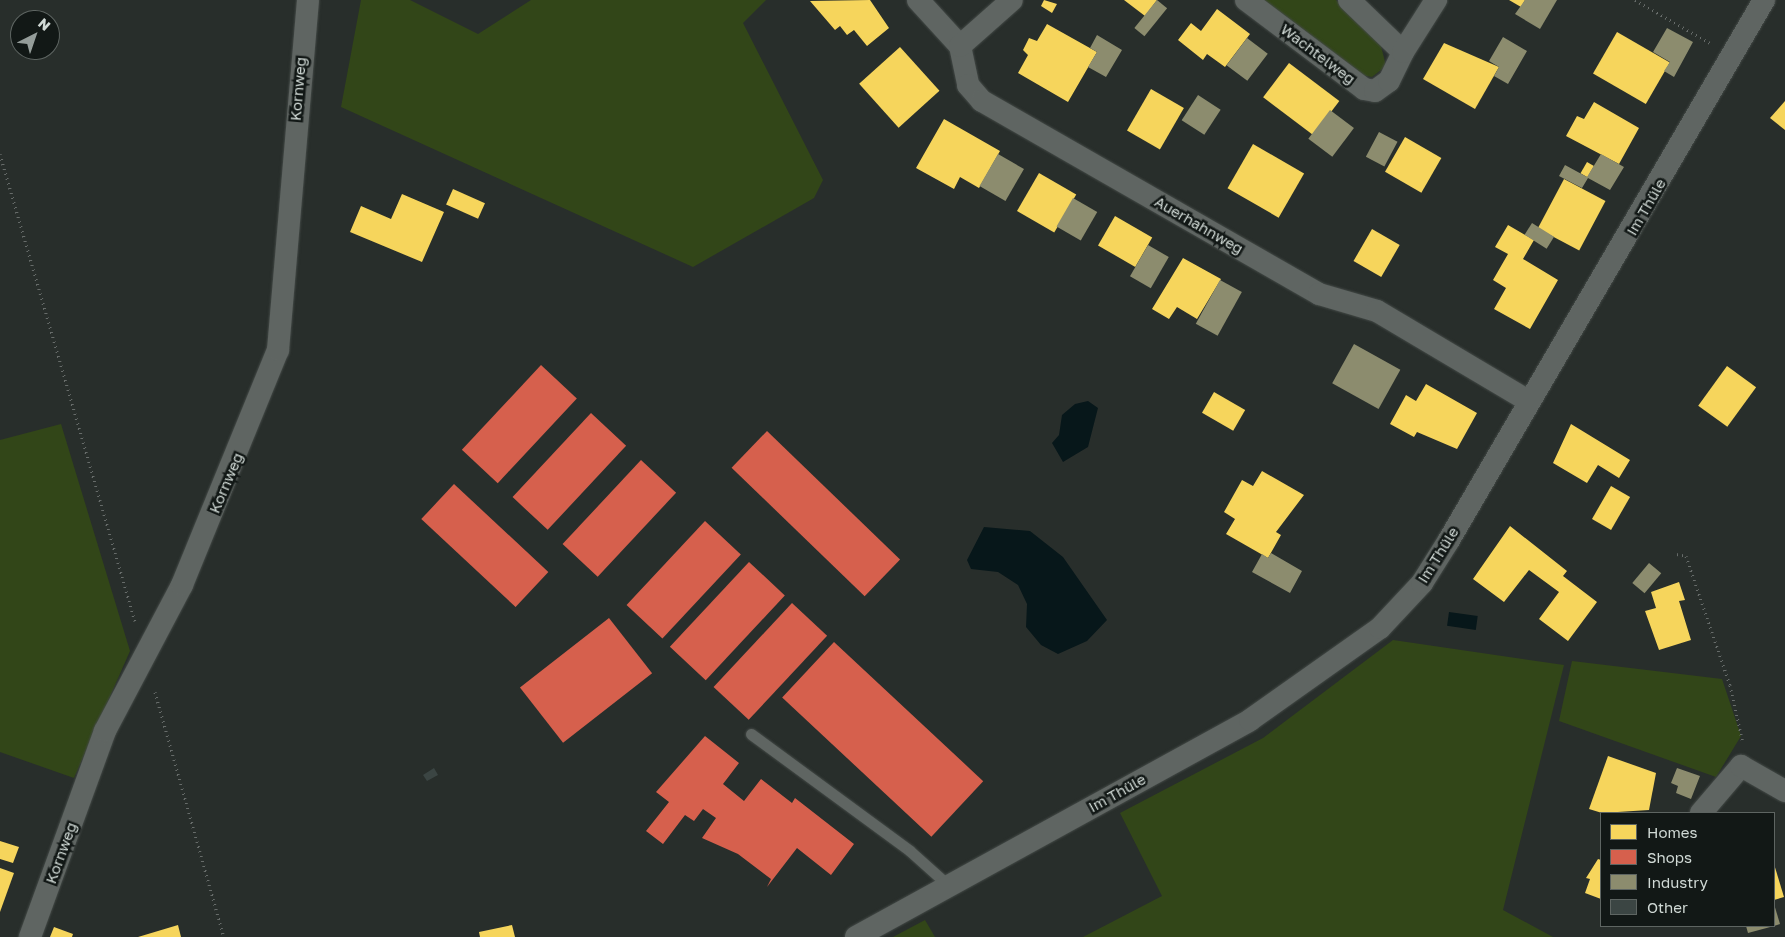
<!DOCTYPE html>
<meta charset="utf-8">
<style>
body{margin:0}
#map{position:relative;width:1785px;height:937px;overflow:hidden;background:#282e2b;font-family:"Golos Text",sans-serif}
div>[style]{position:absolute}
.green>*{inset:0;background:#324618}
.water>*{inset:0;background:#07171a;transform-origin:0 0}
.homes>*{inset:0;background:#f6d55c;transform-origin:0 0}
.shops>*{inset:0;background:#d6604d;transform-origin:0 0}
.industry>*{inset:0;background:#8c8c6e;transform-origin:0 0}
.building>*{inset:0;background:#3b4543}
.path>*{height:3px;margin-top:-1.5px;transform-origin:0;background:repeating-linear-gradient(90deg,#676c6a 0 1px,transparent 0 5px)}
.roads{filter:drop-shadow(0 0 1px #434946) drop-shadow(0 0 1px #434946)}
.service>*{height:11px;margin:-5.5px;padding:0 5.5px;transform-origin:5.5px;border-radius:5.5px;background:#5f6562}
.minor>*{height:22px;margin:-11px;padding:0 11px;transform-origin:11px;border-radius:11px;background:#5f6562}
span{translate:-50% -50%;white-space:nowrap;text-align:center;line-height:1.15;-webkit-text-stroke:5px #121816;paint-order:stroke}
.street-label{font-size:15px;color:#d0d9d5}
.legend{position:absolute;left:1600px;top:812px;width:175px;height:115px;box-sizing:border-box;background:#121816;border:1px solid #5e6562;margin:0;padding:6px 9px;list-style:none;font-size:15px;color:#d0d9d5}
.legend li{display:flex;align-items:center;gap:10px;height:25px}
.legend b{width:25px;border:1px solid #5e6562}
.north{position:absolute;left:10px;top:10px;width:50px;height:50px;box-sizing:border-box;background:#121816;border:1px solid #5e6562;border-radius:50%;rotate:41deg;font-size:14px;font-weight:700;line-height:20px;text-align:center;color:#d0d9d5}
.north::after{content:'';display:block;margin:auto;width:18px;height:22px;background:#959d9a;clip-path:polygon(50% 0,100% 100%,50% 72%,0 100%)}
</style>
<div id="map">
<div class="green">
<div style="clip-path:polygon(361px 0,410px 0,478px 34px,531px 0,766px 0,743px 23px,823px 180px,814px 198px,693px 267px,341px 107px)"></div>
<div style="clip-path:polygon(1261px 0,1336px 0,1380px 42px,1386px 66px,1372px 77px,1360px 75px)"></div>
<div style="clip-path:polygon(61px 424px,130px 651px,74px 778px,0 752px,0 440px)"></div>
<div style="clip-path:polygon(1393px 640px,1564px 665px,1503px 910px,1553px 937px,1083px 937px,1162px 896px,1120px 813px,1263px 738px)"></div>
<div style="clip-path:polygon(1572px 661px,1722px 679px,1741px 736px,1716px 777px,1559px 721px)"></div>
<div style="clip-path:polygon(925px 920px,935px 937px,893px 937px)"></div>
</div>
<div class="water">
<div style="clip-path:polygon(1088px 401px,1098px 408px,1088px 447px,1063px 462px,1052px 443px,1059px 435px,1062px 415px,1075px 404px)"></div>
<div style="clip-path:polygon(984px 527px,1030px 531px,1063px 557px,1107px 620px,1087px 641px,1058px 654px,1041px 645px,1026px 627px,1027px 604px,1018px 585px,998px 572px,971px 569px,967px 560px)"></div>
<div style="left:1449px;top:612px;width:29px;height:14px;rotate:8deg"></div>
</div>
<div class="homes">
<div style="clip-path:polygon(870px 0,889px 28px,867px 46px,854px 30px,847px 35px,840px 26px,835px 30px,810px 1px)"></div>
<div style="clip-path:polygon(1044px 0,1057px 4px,1052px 13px,1041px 6px)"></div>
<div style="clip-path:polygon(1124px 0,1157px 0,1145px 16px)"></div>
<div style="clip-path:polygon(1509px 0,1525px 0,1521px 7px)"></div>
<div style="clip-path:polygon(1217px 9px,1250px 34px,1225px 67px,1207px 54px,1203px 60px,1178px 40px,1191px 23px,1201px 31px)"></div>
<div style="clip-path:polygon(1047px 24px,1097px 52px,1068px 102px,1018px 73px,1028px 55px,1023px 50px,1029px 38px,1037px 41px)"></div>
<div style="left:1617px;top:32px;width:61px;height:48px;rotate:30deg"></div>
<div style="clip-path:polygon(1444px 43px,1499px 67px,1475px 109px,1423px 79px)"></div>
<div style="left:900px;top:47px;width:59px;height:55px;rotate:48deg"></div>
<div style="left:1289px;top:63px;width:63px;height:43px;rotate:37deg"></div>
<div style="left:1151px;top:89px;width:38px;height:48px;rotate:30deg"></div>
<div style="clip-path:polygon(1785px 101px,1785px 130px,1770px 118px)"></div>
<div style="clip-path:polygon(1594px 102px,1639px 128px,1619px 164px,1566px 136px,1577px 116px,1584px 119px)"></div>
<div style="clip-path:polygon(944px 119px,1000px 151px,979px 188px,960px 177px,954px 189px,916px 168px)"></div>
<div style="left:1405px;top:137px;width:42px;height:40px;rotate:30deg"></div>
<div style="left:1253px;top:144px;width:59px;height:51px;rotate:30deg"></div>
<div style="left:1587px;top:162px;width:8px;height:13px;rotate:30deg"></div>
<div style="left:1039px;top:173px;width:43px;height:44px;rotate:30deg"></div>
<div style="left:1564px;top:179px;width:47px;height:56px;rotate:28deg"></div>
<div style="left:453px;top:189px;width:35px;height:17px;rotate:24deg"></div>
<div style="clip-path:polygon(402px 194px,444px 212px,422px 262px,350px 232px,361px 206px,391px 219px)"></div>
<div style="left:1115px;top:216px;width:43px;height:34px;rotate:30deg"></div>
<div style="clip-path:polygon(1508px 225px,1534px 240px,1523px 259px,1558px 280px,1530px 329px,1494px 309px,1506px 288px,1493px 280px,1508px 254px,1495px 247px)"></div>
<div style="left:1372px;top:229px;width:32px;height:37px;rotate:30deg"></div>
<div style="clip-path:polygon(1183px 258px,1221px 279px,1197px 319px,1177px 307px,1169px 319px,1152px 309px)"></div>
<div style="left:1727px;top:366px;width:36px;height:49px;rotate:36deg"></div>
<div style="clip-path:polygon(1426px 384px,1477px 413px,1457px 449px,1417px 432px,1414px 437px,1390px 424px,1406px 395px,1416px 401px)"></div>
<div style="left:1214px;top:392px;width:36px;height:24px;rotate:30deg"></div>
<div style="clip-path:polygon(1571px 424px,1630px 460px,1619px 478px,1598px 465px,1587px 483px,1553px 463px)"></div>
<div style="clip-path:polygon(1262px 471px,1304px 495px,1276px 532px,1281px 535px,1268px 558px,1226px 534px,1235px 519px,1224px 512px,1242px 480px,1253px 486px)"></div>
<div style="left:1611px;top:486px;width:22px;height:38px;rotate:30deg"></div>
<div style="clip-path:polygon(1510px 526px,1567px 571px,1563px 576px,1597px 602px,1568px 641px,1539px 619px,1559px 592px,1529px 570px,1504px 602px,1473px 579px)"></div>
<div style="clip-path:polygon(1679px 582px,1685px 600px,1679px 601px,1691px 640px,1659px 650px,1645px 611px,1656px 608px,1651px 592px)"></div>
<div style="clip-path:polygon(1608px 756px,1656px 773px,1649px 810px,1602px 813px,1589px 809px)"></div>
<div style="clip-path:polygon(0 841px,19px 847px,13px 863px,0 859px)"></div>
<div style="clip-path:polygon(1598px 859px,1601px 860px,1601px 899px,1585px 893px,1590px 879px,1586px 878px)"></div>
<div style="clip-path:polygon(1774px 864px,1784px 897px,1774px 900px)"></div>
<div style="clip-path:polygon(0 868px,14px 873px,0 912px)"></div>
<div style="clip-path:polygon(178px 925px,181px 937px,138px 937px)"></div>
<div style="clip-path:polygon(512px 925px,515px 937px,480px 937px,479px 932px)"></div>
<div style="clip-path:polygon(54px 927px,73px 934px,72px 937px,50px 937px)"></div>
</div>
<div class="shops">
<div style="left:541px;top:365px;width:49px;height:116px;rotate:43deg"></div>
<div style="left:591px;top:413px;width:48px;height:115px;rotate:43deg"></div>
<div style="left:767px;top:431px;width:185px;height:51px;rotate:44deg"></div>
<div style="left:641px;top:460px;width:48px;height:115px;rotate:43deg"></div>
<div style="left:454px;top:484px;width:129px;height:48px;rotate:43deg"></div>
<div style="left:705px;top:521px;width:49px;height:115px;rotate:43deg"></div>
<div style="left:749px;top:562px;width:49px;height:116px;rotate:43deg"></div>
<div style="left:792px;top:603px;width:48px;height:115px;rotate:43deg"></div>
<div style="left:609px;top:618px;width:70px;height:113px;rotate:52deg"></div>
<div style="left:834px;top:642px;width:204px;height:76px;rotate:43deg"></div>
<div style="clip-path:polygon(705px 736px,739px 763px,723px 784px,744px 801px,761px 779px,792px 803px,795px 798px,854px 844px,831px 875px,797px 848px,767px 887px,771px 879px,738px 854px,702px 838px,716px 818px,703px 809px,694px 821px,685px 815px,663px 844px,646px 831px,669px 802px,656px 792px)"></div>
</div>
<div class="industry">
<div style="left:1157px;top:0;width:13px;height:36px;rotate:39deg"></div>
<div style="clip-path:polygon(1525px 0,1557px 0,1540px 29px,1515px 14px)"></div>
<div style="clip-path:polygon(1667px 28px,1693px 42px,1674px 77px,1664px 71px,1670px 62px,1653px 52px)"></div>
<div style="clip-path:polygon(1097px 35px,1122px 50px,1106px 77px,1088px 67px,1097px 52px,1090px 48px)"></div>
<div style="clip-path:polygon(1503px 37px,1527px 51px,1508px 84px,1494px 76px,1499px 67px,1489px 61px)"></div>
<div style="left:1247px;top:38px;width:26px;height:34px;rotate:37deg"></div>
<div style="left:1198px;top:95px;width:27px;height:30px;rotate:33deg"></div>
<div style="left:1330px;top:110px;width:30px;height:36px;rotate:37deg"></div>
<div style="left:1379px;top:132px;width:21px;height:28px;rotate:28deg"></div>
<div style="left:998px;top:154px;width:30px;height:37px;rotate:30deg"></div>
<div style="clip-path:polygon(1601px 154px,1624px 167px,1610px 190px,1588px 178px,1582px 188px,1559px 176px,1565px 165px,1587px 177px)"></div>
<div style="left:1073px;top:198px;width:28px;height:33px;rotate:30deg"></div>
<div style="left:1532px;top:223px;width:26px;height:14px;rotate:32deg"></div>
<div style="left:1148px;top:245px;width:24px;height:36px;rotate:30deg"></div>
<div style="left:1220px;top:280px;width:25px;height:50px;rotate:29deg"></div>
<div style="left:1354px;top:344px;width:53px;height:45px;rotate:29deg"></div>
<div style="clip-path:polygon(1271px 553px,1302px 571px,1290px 593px,1252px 572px,1262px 554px,1268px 558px)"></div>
<div style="left:1649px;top:563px;width:16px;height:26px;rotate:40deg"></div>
<div style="clip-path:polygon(1677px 768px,1700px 776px,1691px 799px,1676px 793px,1678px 786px,1671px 783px)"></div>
<div style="clip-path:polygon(1774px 904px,1780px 924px,1774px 926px)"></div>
<div style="clip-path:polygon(1746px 926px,1774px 926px,1748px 933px)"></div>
</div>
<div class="building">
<div style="clip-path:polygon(434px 768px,438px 775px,427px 781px,423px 775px)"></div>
</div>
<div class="path">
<div style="left:1635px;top:0;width:86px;rotate:29.8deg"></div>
<div style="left:0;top:154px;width:486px;rotate:73.9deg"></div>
<div style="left:1677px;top:554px;width:9px;rotate:13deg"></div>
<div style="left:1686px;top:556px;width:136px;rotate:71.2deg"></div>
<div style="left:1730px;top:685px;width:59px;rotate:77.4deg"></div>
<div style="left:155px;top:692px;width:255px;rotate:74.3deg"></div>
</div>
<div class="roads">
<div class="service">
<div style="left:751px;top:734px;width:197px;rotate:36.3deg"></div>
<div style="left:910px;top:851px;width:51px;rotate:41.8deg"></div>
</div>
<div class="minor">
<div style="left:918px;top:0;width:62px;rotate:47.6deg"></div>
<div style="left:960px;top:46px;width:40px;rotate:78deg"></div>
<div style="left:968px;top:85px;width:21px;rotate:49deg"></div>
<div style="left:982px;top:101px;width:388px;rotate:29.8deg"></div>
<div style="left:1319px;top:294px;width:60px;rotate:16.3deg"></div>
<div style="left:1377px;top:311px;width:174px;rotate:30.7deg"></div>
<div style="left:1246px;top:0;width:148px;rotate:37deg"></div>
<div style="left:1364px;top:89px;width:11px;rotate:10deg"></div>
<div style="left:1375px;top:91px;width:17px;rotate:-36deg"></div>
<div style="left:1389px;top:81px;width:32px;rotate:-64deg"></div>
<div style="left:1349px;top:0;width:75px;rotate:43.9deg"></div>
<div style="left:1403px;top:52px;width:62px;rotate:-57.6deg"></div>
<div style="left:960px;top:46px;width:69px;rotate:-41.5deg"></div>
<div style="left:1701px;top:813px;width:62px;rotate:-49.6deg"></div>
<div style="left:1741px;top:766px;width:51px;rotate:29.6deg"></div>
<div style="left:30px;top:937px;width:219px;rotate:-70deg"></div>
<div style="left:105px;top:731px;width:165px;rotate:-62.2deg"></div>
<div style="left:182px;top:585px;width:254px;rotate:-67.8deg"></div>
<div style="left:278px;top:350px;width:351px;rotate:-85.1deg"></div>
<div style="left:856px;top:937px;width:450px;rotate:-28.8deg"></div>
<div style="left:1250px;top:720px;width:159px;rotate:-35.3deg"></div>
<div style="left:1380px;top:628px;width:62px;rotate:-47deg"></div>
<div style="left:1422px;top:583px;width:51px;rotate:-57.9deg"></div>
<div style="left:1449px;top:540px;width:625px;rotate:-59.74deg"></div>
</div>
</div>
<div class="street-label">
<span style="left:1318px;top:54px;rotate:37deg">Wachtelweg</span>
<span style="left:298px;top:89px;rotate:-85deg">Kornweg</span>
<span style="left:1646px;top:207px;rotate:-60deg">Im Thüle</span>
<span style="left:1199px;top:225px;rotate:30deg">Auerhahnweg</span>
<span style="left:226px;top:483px;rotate:-67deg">Kornweg</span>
<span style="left:1438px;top:555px;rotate:-58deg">Im Thüle</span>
<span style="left:1117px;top:793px;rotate:-29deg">Im Thüle</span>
<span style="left:61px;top:853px;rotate:-70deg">Kornweg</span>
</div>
<ul class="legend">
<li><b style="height:14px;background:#f6d55c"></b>Homes</li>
<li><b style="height:14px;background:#d6604d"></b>Shops</li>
<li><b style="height:14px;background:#8c8c6e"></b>Industry</li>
<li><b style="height:14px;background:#3b4543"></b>Other</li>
</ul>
<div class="north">N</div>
</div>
